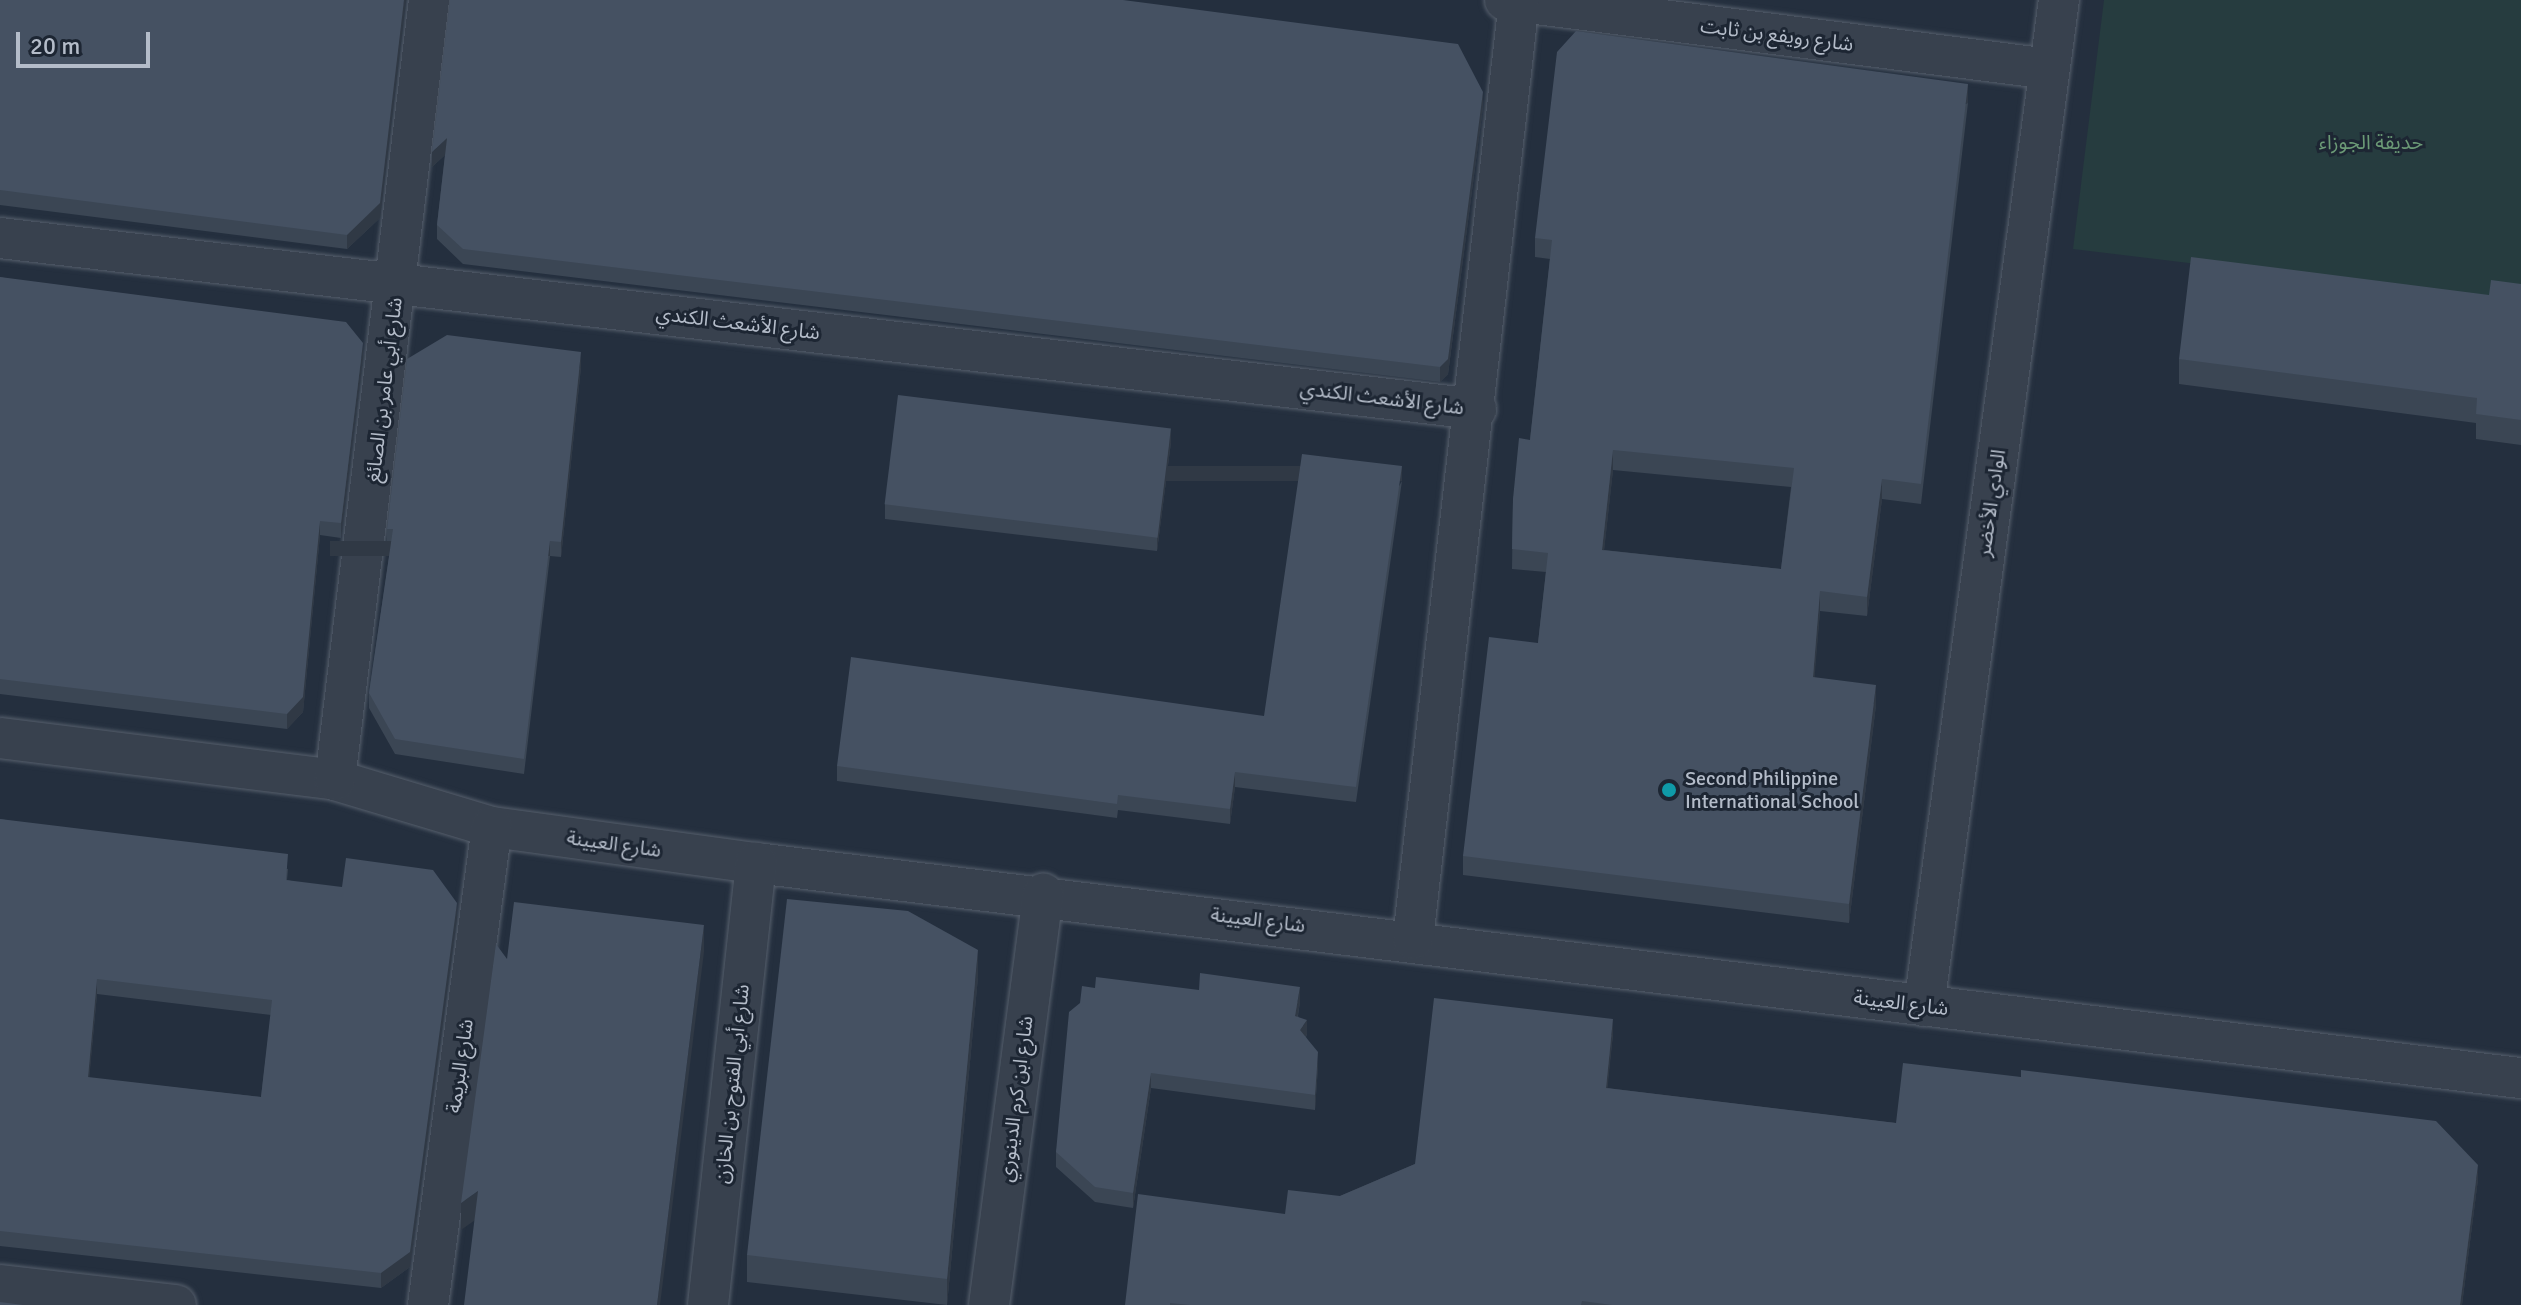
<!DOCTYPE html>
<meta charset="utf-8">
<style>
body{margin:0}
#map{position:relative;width:2521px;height:1305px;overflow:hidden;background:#242f3e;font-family:Signika,"Noto Sans Arabic",sans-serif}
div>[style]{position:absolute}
.green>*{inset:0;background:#263c3f}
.roads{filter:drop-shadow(0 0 2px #565f6c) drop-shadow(0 0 2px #565f6c)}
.minor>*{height:40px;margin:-20px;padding:0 20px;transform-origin:20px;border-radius:20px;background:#38414e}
.wall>*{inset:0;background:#3b4654}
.shaded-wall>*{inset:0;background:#303945;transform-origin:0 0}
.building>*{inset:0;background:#455162;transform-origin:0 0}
.dots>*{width:22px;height:22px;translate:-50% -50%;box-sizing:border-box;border:4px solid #1d2633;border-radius:50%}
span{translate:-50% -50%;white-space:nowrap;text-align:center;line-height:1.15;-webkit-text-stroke:6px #1d2633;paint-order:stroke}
.street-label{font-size:20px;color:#b4bcc9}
.park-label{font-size:20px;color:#6b9a76}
.poi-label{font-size:20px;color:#b4bcc9}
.left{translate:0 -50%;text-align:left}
.scale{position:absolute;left:16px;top:32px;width:134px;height:36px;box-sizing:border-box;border:4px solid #b4bcc9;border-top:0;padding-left:10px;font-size:24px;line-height:28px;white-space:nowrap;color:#b4bcc9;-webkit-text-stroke:6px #1d2633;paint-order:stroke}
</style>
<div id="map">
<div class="green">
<div style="clip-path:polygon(2104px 0,2521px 0,2521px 303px,2073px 249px)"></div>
</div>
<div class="roads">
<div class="minor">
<div style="left:1505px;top:0;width:549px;rotate:7.22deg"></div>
<div style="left:0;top:238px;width:1486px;rotate:6.61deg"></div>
<div style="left:0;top:738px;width:338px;rotate:7.1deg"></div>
<div style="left:335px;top:780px;width:164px;rotate:16.7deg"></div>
<div style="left:492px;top:827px;width:266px;rotate:7.8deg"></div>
<div style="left:756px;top:863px;width:1778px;rotate:6.95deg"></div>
<div style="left:335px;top:780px;width:786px;rotate:-83.13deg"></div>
<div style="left:1413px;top:939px;width:943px;rotate:-83.55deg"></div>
<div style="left:1924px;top:1006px;width:1015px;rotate:-82.36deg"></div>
<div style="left:0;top:1285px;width:177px;rotate:6.5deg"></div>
<div style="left:428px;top:1305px;width:482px;rotate:-82.4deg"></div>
<div style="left:708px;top:1305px;width:445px;rotate:-83.8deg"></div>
<div style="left:989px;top:1305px;width:415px;rotate:-82.5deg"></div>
</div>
</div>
<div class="wall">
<div style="clip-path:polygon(0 0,380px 218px,347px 249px,0 205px)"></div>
<div style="clip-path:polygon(463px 0,1483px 107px,1448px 374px,1440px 382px,463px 264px,437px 239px,437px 225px,445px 155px,432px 167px)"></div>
<div style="clip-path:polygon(evenodd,1968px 103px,1921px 504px,1882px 499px,1867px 616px,1820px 611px,1814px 678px,1876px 705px,1849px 923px,1463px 875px,1463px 856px,1538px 643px,1546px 572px,1512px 569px,1513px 499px,1530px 440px,1550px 259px,1535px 257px,1535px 238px,1968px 103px,1613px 470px,1791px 487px,1781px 569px,1604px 550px,1613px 470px)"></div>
<div style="clip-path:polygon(0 277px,363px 358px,341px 538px,320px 535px,303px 712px,287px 729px,0 694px)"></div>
<div style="clip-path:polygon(2521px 284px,2521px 445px,2476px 439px,2476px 423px,2179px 384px,2179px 359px,2489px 295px)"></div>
<div style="clip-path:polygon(581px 367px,561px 557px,550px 556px,524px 774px,395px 754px,369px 708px,369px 693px,391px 544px,387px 543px,387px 529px)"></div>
<div style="clip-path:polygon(1171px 442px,1157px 551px,885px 519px,885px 504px)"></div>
<div style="clip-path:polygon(1402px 481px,1356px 802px,1235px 787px,1230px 824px,1118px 810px,1117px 818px,837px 781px,837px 766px,1264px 716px)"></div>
<div style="clip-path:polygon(evenodd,0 819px,288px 869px,287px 880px,457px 918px,410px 1267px,381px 1288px,0 1246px,0 819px,97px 994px,271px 1015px,261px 1097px,89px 1078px,97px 994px)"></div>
<div style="clip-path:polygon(978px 977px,947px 1305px,747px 1282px,747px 1255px)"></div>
<div style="clip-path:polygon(1095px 988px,1300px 1002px,1298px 1016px,1307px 1034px,1306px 1037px,1318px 1066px,1315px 1110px,1151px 1088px,1133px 1208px,1095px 1202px,1056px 1167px,1056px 1152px)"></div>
<div style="clip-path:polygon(1613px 1034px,1607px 1088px,1896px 1123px,2478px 1179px,2462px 1305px,1125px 1305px,1285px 1214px,1340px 1196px,1415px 1164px)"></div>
</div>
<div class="shaded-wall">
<div style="clip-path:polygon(404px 0,406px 0,380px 218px,347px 249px,347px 235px)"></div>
<div style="left:1968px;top:84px;width:19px;height:403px;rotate:90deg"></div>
<div style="clip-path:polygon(1483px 92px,1483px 107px,1448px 374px,1440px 382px,1440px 367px)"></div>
<div style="clip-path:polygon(447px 138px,447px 153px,432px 167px,432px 152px)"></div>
<div style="clip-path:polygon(363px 343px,363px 358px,341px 538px,341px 523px)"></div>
<div style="clip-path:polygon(581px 352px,581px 367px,561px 557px,561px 542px)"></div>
<div style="clip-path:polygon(1171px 427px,1171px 442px,1157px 551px,1157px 536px)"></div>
<div style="clip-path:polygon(1613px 450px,1613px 470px,1602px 569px,1602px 550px)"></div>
<div style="left:1402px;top:466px;width:15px;height:324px;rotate:90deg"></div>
<div style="clip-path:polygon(1882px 479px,1882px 499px,1867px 616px,1867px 597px)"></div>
<div style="clip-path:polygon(320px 521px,320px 535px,303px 712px,287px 729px,287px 714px)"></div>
<div style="left:550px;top:541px;width:15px;height:220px;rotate:90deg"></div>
<div style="clip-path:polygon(1820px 591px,1820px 611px,1813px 697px,1813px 677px)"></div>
<div style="clip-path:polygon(1876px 685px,1876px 705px,1849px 923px,1849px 904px)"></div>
<div style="clip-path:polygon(1235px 772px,1235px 787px,1230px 824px,1230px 809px)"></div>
<div style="clip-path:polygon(457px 903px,457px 918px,410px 1267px,381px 1288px,381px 1273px)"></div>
<div style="clip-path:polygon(704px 925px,704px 952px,660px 1305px,657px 1305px)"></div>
<div style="clip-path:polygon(978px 950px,978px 977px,947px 1305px,947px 1279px)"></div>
<div style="clip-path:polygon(97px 979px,97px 994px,88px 1092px,88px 1077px)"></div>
<div style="clip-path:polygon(1300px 987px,1300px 1002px,1295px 1030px,1295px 1016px)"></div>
<div style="clip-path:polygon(1613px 1019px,1613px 1034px,1606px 1103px,1606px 1088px)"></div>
<div style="clip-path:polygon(1307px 1020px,1307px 1034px,1300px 1045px,1300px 1030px)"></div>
<div style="clip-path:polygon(1318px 1052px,1318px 1066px,1315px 1110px,1315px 1095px)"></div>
<div style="clip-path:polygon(1151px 1073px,1151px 1088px,1133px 1208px,1133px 1193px)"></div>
<div style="clip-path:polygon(2478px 1165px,2478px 1179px,2462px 1305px,2460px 1305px)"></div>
<div style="clip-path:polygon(478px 1191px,478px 1218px,461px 1230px,461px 1203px)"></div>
</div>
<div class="building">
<div style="clip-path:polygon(0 0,404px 0,380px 203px,347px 235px,0 190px)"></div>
<div style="clip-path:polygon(450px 0,1123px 0,1458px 44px,1483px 92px,1448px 359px,1440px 367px,463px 249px,437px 225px,447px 138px,432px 152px)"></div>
<div style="clip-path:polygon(evenodd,1576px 31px,1968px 84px,1921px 484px,1882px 479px,1867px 597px,1820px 591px,1813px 677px,1876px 685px,1849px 904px,1463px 856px,1489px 637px,1538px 643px,1548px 553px,1512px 549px,1513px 499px,1519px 438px,1530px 440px,1552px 240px,1535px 238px,1557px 52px,1576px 31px,1613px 450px,1794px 468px,1781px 569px,1602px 550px,1613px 450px)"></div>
<div style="clip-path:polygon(2191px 257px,2489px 295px,2491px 280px,2521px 284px,2521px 420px,2476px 414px,2477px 398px,2179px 359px)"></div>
<div style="clip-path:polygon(0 277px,346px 322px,363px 343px,341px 523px,320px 521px,303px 697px,287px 714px,0 679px)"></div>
<div style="clip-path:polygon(447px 335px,581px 352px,561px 542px,550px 541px,524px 759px,395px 739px,369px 693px,393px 529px,387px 529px,407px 359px)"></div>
<div style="left:898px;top:395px;width:275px;height:110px;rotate:7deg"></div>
<div style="clip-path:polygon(1302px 454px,1402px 466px,1356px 787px,1235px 772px,1230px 809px,1118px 795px,1117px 804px,837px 766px,851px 657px,1264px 716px)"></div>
<div style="clip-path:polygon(evenodd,0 819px,288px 854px,286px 880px,342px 887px,346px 858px,433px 870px,457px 903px,410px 1252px,381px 1273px,0 1231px,0 819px,97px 979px,272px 1000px,261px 1097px,88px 1077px,97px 979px)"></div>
<div style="clip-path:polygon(787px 899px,908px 911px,978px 950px,947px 1279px,747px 1255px)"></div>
<div style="clip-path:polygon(514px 902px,704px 925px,657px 1305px,464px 1305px,478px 1191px,461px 1203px,496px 944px,507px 959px)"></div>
<div style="clip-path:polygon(1200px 973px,1300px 987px,1295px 1016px,1307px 1020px,1300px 1030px,1318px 1052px,1315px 1095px,1151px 1073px,1133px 1193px,1095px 1187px,1056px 1152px,1069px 1012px,1080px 1003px,1082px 986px,1095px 988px,1096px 977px,1199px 990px)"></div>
<div style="clip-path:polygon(1434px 998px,1613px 1019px,1606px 1088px,1896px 1123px,1903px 1063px,2021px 1077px,2021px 1070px,2436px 1121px,2478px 1165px,2460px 1305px,1612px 1305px,1582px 1301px,1581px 1305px,1190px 1305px,1170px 1303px,1170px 1305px,1125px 1305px,1138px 1194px,1285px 1214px,1288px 1190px,1340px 1196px,1415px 1164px)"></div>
<div style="clip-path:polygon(0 1302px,23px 1305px,0 1305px)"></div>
</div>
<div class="dots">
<div style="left:1669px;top:790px;background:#0f9aa8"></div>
</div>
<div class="street-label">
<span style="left:1777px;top:35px;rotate:7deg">شارع رويفع بن ثابت</span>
<span style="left:738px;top:323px;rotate:7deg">شارع الأشعث الكندي</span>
<span style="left:384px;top:390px;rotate:-83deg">شارع أبي عامر بن الصائغ</span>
<span style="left:1382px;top:398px;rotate:7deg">شارع الأشعث الكندي</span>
<span style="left:1991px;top:503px;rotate:-82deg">الوادي الأخضر</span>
<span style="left:614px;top:844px;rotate:8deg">شارع العيينة</span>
<span style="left:1258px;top:920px;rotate:7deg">شارع العيينة</span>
<span style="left:1901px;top:1003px;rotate:7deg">شارع العيينة</span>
<span style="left:460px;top:1066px;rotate:-82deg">شارع البريمة</span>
<span style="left:732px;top:1084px;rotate:-84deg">شارع أبي الفتوح بن الخازن</span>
<span style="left:1016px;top:1099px;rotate:-83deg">شارع ابن كرم الدينوري</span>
</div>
<div class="park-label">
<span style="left:2371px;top:142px">حديقة الجوزاء</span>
</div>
<div class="poi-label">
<span class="left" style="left:1685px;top:790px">Second Philippine<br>International School</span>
</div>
<div class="scale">20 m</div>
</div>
